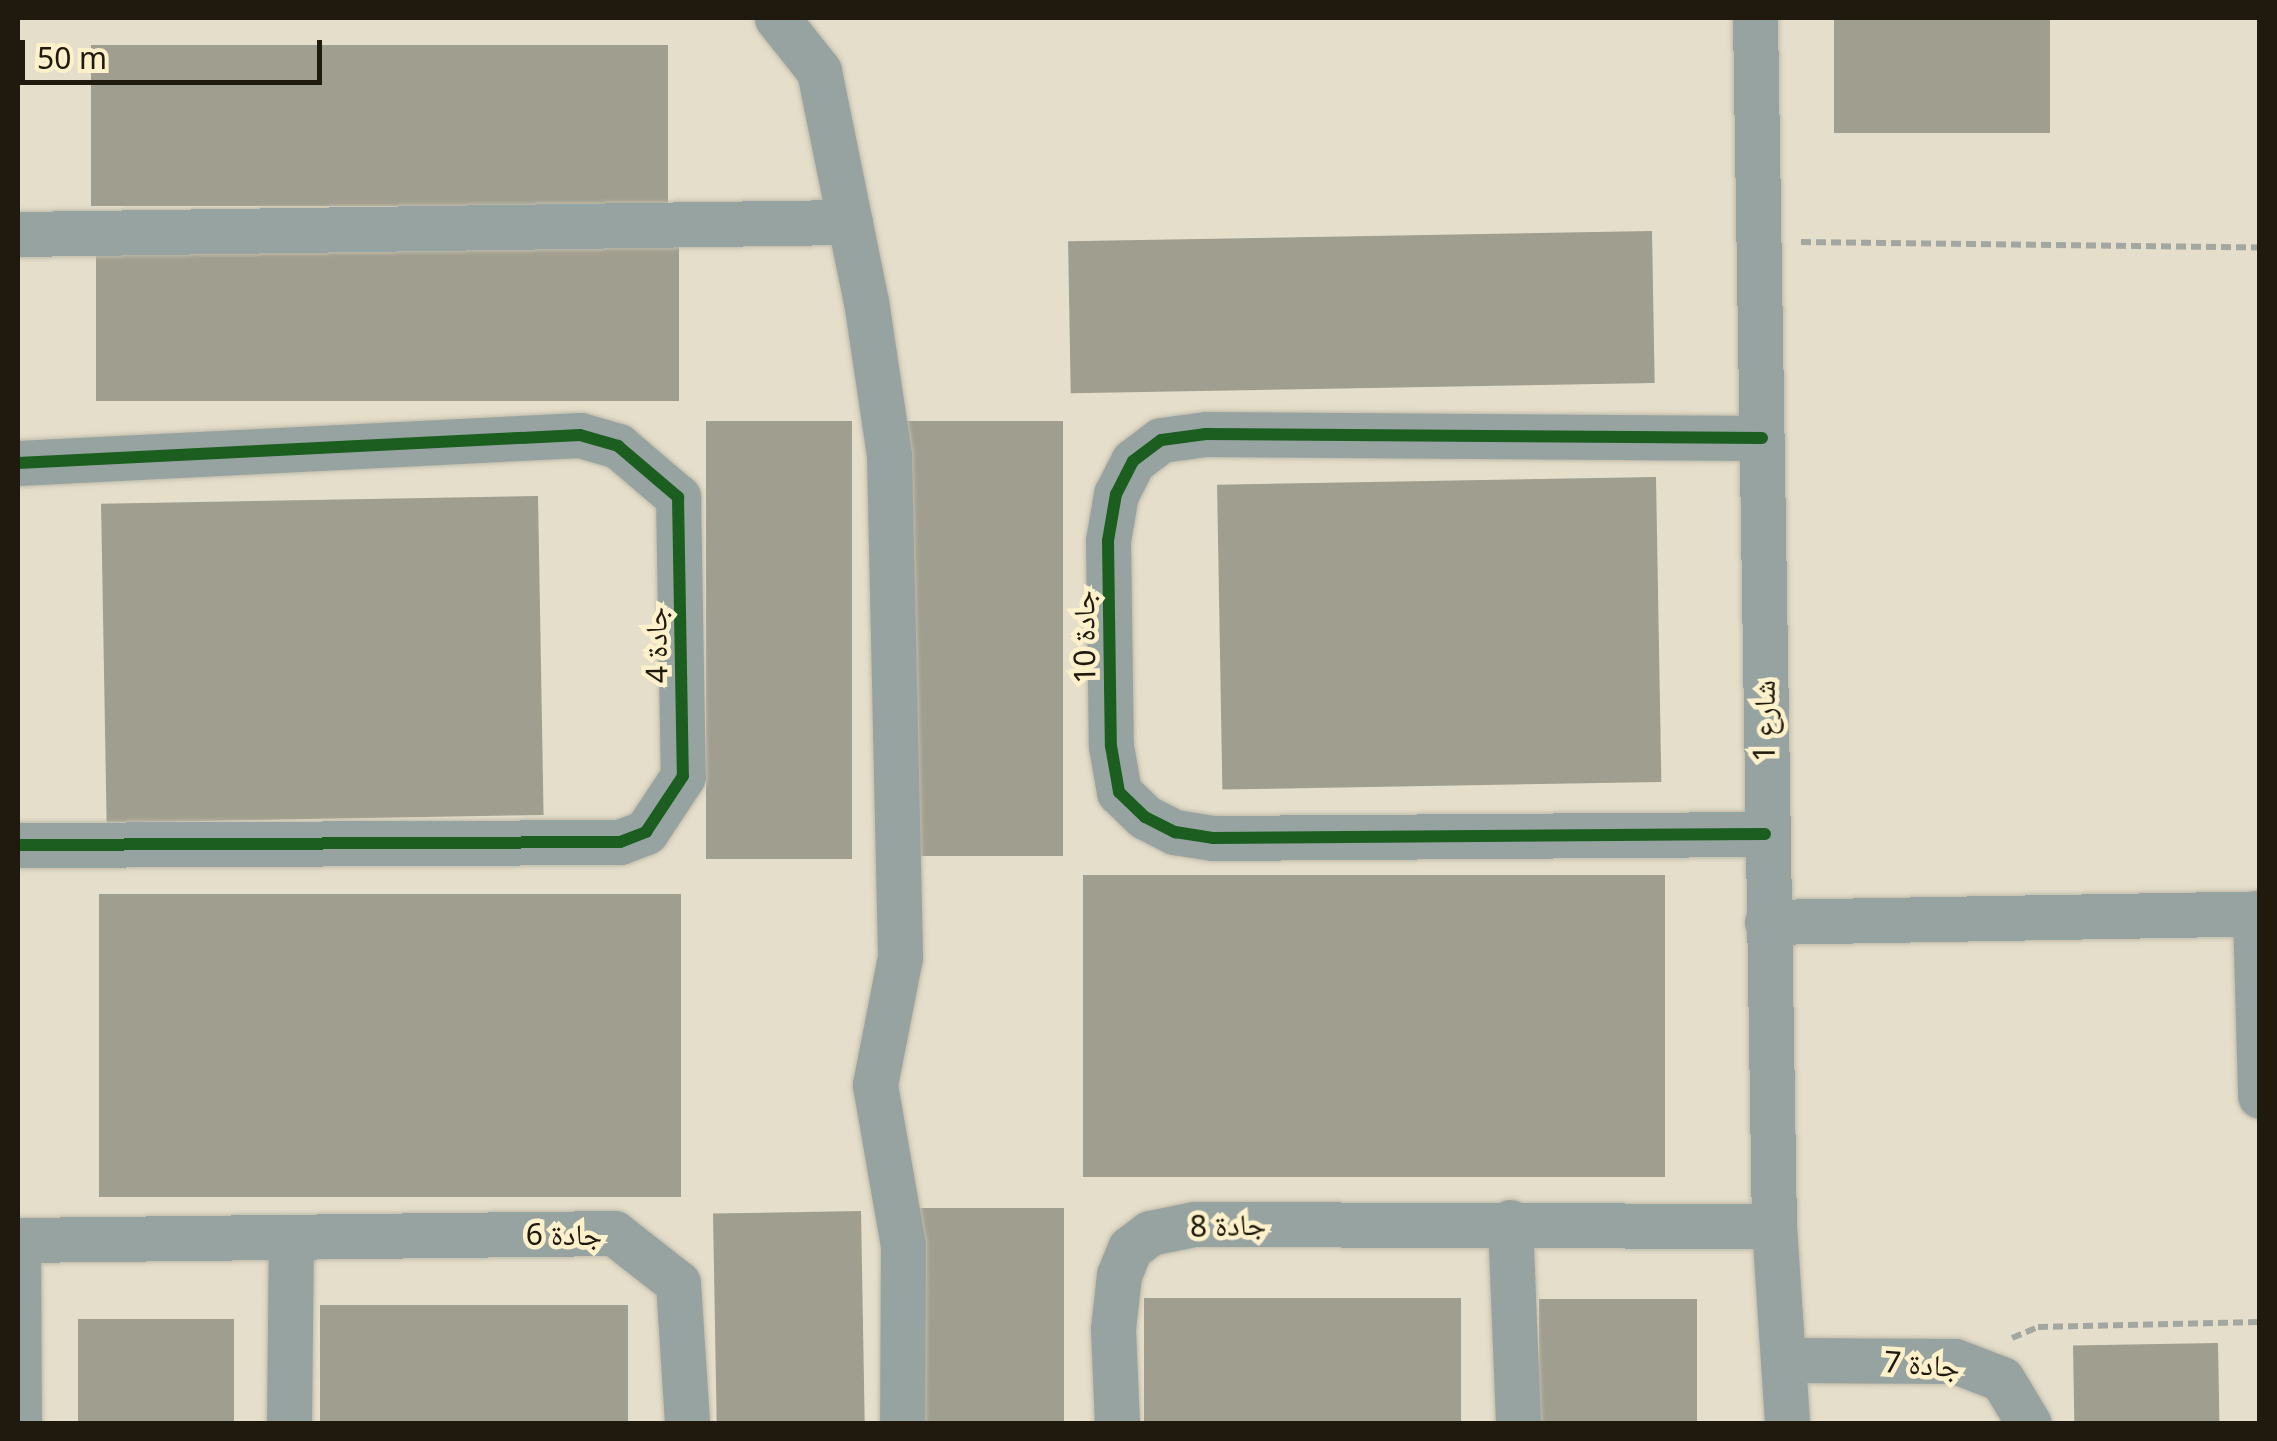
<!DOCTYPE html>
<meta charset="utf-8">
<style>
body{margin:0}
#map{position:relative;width:2277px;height:1441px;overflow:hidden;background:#e5deca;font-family:"Noto Sans","Noto Naskh Arabic",sans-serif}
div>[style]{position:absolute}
.building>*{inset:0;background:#a09e8e;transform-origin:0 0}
.path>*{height:6px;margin-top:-3px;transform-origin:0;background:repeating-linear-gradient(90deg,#a2a8a1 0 10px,transparent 0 15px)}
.roads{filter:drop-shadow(0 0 2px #bfbaaa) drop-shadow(0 0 2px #bfbaaa)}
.minor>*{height:45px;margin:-22.5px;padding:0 22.5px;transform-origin:22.5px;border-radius:22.5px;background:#97a3a1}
.cycleway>*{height:12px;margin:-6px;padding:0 6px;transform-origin:6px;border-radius:6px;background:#1b5e20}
span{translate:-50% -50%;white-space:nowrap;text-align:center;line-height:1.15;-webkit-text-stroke:9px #fdf1cc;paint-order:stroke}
.street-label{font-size:30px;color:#1f1a0d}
.frame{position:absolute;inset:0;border:20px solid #1f1a0d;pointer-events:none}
.scale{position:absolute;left:20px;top:40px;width:302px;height:45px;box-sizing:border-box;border:5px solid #1f1a0d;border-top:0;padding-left:12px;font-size:30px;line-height:35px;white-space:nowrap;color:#1f1a0d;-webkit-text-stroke:8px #fdf1cc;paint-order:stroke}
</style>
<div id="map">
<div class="building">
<div style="left:1834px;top:18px;width:216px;height:115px"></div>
<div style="left:668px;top:45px;width:161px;height:577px;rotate:90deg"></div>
<div style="left:1652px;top:231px;width:152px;height:584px;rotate:89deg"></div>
<div style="left:679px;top:246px;width:155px;height:583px;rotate:90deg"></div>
<div style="left:852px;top:421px;width:438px;height:146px;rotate:90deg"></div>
<div style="left:1063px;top:421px;width:435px;height:160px;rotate:90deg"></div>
<div style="left:1656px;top:477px;width:305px;height:439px;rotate:89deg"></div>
<div style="left:538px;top:496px;width:319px;height:437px;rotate:89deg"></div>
<div style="left:1665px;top:875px;width:302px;height:582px;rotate:90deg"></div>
<div style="left:681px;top:894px;width:303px;height:582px;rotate:90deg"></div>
<div style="left:1064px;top:1208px;width:216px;height:156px;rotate:90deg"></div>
<div style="left:861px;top:1211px;width:213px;height:148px;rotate:89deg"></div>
<div style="left:1144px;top:1298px;width:317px;height:126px"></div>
<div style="left:1697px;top:1299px;width:125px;height:158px;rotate:90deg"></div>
<div style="left:628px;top:1305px;width:119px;height:308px;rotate:90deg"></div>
<div style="left:234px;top:1319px;width:105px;height:156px;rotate:90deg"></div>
<div style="left:2218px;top:1343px;width:81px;height:145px;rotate:89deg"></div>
</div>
<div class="path">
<div style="left:1801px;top:242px;width:459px;rotate:0.7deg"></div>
<div style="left:2012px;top:1338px;width:28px;rotate:-23deg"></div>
<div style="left:2038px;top:1327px;width:222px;rotate:-1.3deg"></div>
</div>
<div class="roads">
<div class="minor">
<div style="left:777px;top:18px;width:68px;rotate:51.6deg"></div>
<div style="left:819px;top:71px;width:235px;rotate:78.5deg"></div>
<div style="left:866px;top:301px;width:156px;rotate:81.5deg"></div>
<div style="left:889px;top:455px;width:502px;rotate:88.74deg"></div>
<div style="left:900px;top:957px;width:130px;rotate:101.1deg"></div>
<div style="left:875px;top:1085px;width:162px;rotate:80.1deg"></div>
<div style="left:903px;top:1245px;width:179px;rotate:90.3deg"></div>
<div style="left:1755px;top:18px;width:1208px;rotate:89.1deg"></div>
<div style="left:1774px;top:1226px;width:198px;rotate:86.2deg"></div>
<div style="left:18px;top:234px;width:832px;rotate:-0.83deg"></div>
<div style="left:1762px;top:438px;width:556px;rotate:-179.59deg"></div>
<div style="left:1206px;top:434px;width:45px;rotate:172.4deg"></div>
<div style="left:1161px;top:440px;width:35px;rotate:143deg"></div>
<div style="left:1133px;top:461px;width:37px;rotate:117deg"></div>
<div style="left:1116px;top:494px;width:48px;rotate:99.7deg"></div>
<div style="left:1108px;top:541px;width:205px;rotate:89.2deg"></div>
<div style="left:1111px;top:746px;width:47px;rotate:80.1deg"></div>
<div style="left:1119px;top:792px;width:36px;rotate:44deg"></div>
<div style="left:1145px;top:817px;width:34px;rotate:27deg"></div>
<div style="left:1175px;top:832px;width:38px;rotate:9deg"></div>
<div style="left:1213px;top:838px;width:552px;rotate:-0.42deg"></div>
<div style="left:18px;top:463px;width:563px;rotate:-2.85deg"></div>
<div style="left:580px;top:435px;width:40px;rotate:16deg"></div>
<div style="left:618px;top:446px;width:79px;rotate:40.4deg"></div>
<div style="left:678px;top:497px;width:279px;rotate:89deg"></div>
<div style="left:683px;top:776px;width:67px;rotate:123.5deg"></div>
<div style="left:646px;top:832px;width:28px;rotate:159deg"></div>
<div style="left:620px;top:842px;width:602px;rotate:179.71deg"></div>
<div style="left:2255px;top:913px;width:183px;rotate:88.4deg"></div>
<div style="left:1767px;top:922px;width:493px;rotate:-1deg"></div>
<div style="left:1510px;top:1222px;width:202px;rotate:87.7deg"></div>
<div style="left:18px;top:1240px;width:596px;rotate:-0.67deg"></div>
<div style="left:614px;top:1233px;width:81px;rotate:38deg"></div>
<div style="left:678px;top:1283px;width:141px;rotate:86.3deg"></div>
<div style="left:18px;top:1243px;width:181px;rotate:89.7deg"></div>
<div style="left:1787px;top:1360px;width:168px;rotate:0.3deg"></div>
<div style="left:1955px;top:1361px;width:50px;rotate:21deg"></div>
<div style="left:2002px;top:1379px;width:52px;rotate:59deg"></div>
<div style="left:289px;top:1424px;width:187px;rotate:-89.4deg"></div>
<div style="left:1117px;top:1424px;width:95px;rotate:-92.4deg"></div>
<div style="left:1113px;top:1329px;width:54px;rotate:-83.7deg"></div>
<div style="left:1119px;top:1275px;width:29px;rotate:-68deg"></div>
<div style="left:1130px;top:1248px;width:25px;rotate:-37deg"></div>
<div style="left:1150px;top:1233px;width:45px;rotate:-11.6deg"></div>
<div style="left:1194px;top:1224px;width:580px;rotate:0.2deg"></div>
</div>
</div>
<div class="cycleway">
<div style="left:1762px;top:438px;width:556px;rotate:-179.59deg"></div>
<div style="left:1206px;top:434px;width:45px;rotate:172.4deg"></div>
<div style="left:1161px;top:440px;width:35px;rotate:143deg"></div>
<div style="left:1133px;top:461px;width:37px;rotate:117deg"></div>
<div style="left:1116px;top:494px;width:48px;rotate:99.7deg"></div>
<div style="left:1108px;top:541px;width:205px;rotate:89.2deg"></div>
<div style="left:1111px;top:746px;width:47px;rotate:80.1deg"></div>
<div style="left:1119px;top:792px;width:36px;rotate:44deg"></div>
<div style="left:1145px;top:817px;width:34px;rotate:27deg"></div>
<div style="left:1175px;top:832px;width:38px;rotate:9deg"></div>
<div style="left:1213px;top:838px;width:552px;rotate:-0.42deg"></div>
<div style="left:18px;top:463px;width:563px;rotate:-2.85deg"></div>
<div style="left:580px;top:435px;width:40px;rotate:16deg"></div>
<div style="left:618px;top:446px;width:79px;rotate:40.4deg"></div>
<div style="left:678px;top:497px;width:279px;rotate:89deg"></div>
<div style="left:683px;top:776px;width:67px;rotate:123.5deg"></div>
<div style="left:646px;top:832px;width:28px;rotate:159deg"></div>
<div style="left:620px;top:842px;width:602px;rotate:179.71deg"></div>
</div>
<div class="street-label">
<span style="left:1084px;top:637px;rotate:-91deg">جادة 10</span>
<span style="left:656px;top:645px;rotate:-91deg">جادة 4</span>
<span style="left:1764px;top:721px;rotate:-90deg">شارع 1</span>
<span style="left:1228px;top:1225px;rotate:-2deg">جادة 8</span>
<span style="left:564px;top:1234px">جادة 6</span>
<span style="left:1922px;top:1364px;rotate:4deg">جادة 7</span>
</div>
<div class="frame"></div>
<div class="scale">50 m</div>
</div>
